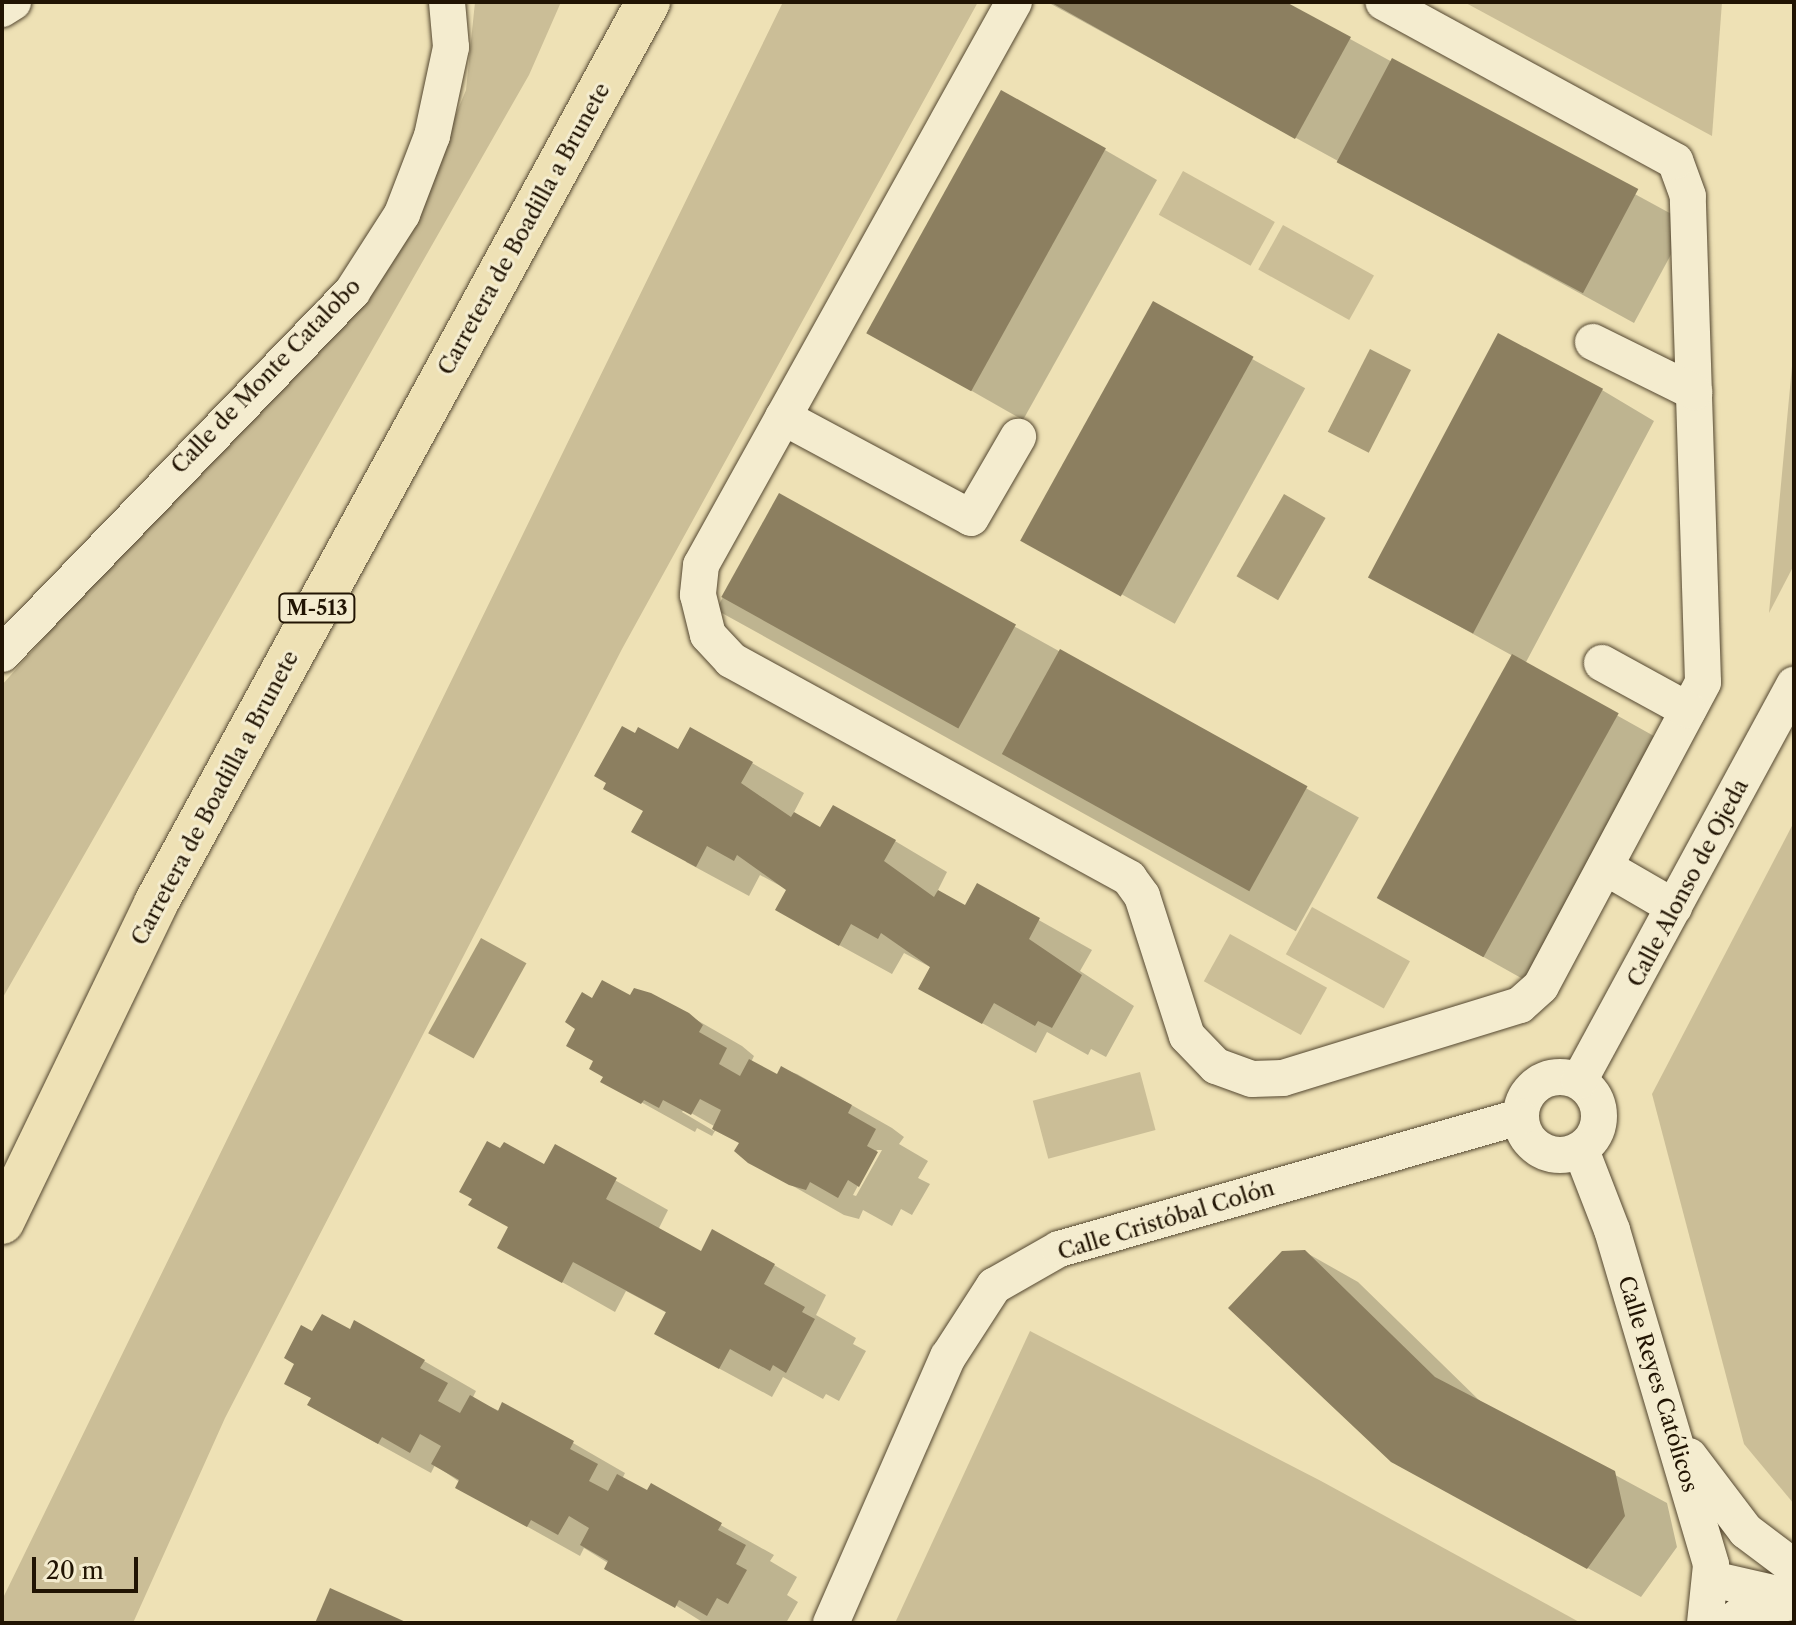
<!DOCTYPE html>
<meta charset="utf-8">
<style>
body{margin:0}
#map{position:relative;width:1796px;height:1625px;overflow:hidden;background:#eee1b5;font-family:"Libre Caslon Text",serif}
div>[style]{position:absolute}
.green>*{inset:0;background:#cbbe97;transform-origin:0 0}
.water>*{inset:0;background:#a89b78;transform-origin:0 0}
.shadow>*{inset:0;background:#0003;transform-origin:0 0}
.building>*{inset:0;background:#8c7f60;transform-origin:0 0}
.roads{filter:drop-shadow(0 0 2px #544730) drop-shadow(0 0 2px #544730)}
.minor>*{height:36px;margin:-18px;padding:0 18px;transform-origin:18px;border-radius:18px;background:#f4eccf}
.minor>.ring{margin:-18px;padding:0;box-sizing:content-box;background:none;border:36px solid #f4eccf;border-radius:50%}
.major>*{height:44px;margin:-22px;padding:0 22px;transform-origin:22px;border-radius:22px;background:#eee1b5}
span{translate:-50% -50%;white-space:nowrap;text-align:center;line-height:1.15;-webkit-text-stroke:6px #f4eccf;paint-order:stroke}
.shield-label span{padding:2px 6px;background:#f4eccf;border:2px solid;border-radius:6px;-webkit-text-stroke-width:0}
.shield-label{font-size:20px;color:#211403;font-weight:700}
.street-label{font-size:22px;color:#211403}
.frame{position:absolute;inset:0;border:4px solid #211403;pointer-events:none}
.scale{position:absolute;left:32px;top:1557px;width:106px;height:36px;box-sizing:border-box;border:4px solid #211403;border-top:0;padding-left:10px;font-size:24px;line-height:28px;white-space:nowrap;color:#211403;-webkit-text-stroke:6px #f4eccf;paint-order:stroke}
</style>
<div id="map">
<div class="green">
<div style="clip-path:polygon(475px 2px,561px 2px,529px 75px,2px 999px,2px 685px,410px 226px,466px 90px)"></div>
<div style="clip-path:polygon(783px 2px,978px 2px,622px 649px,225px 1418px,133px 1623px,2px 1623px,2px 1600px)"></div>
<div style="clip-path:polygon(1464px 2px,1722px 2px,1712px 136px)"></div>
<div style="left:1183px;top:171px;width:105px;height:50px;rotate:29deg"></div>
<div style="left:1283px;top:225px;width:104px;height:51px;rotate:29deg"></div>
<div style="clip-path:polygon(1794px 345px,1794px 565px,1769px 613px)"></div>
<div style="clip-path:polygon(1794px 822px,1794px 1504px,1744px 1444px,1652px 1094px)"></div>
<div style="left:1312px;top:907px;width:112px;height:54px;rotate:29deg"></div>
<div style="left:1230px;top:934px;width:111px;height:54px;rotate:29deg"></div>
<div style="left:1140px;top:1072px;width:60px;height:111px;rotate:75deg"></div>
<div style="clip-path:polygon(1030px 1331px,1321px 1481px,1581px 1623px,895px 1623px)"></div>
</div>
<div class="water">
<div style="left:1370px;top:349px;width:46px;height:93px;rotate:27deg"></div>
<div style="left:1284px;top:494px;width:48px;height:95px;rotate:30deg"></div>
<div style="left:481px;top:938px;width:52px;height:109px;rotate:29deg"></div>
</div>
<div class="shadow">
<div style="clip-path:polygon(1282px 2px,1688px 223px,1634px 323px,1051px 4px)"></div>
<div style="clip-path:polygon(1105px 150px,1157px 180px,1023px 420px,921px 362px)"></div>
<div style="left:1153px;top:304px;width:174px;height:269px;rotate:29deg"></div>
<div style="clip-path:polygon(1602px 390px,1654px 421px,1525px 664px,1670px 745px,1537px 987px,1432px 928px,1513px 656px,1370px 577px)"></div>
<div style="left:779px;top:496px;width:663px;height:130px;rotate:29deg"></div>
<div style="clip-path:polygon(678px 752px,752px 763px,804px 793px,793px 814px,821px 830px,895px 841px,947px 872px,937px 892px,965px 908px,978px 886px,1092px 950px,1080px 971px,1134px 1006px,1106px 1057px,1091px 1049px,1088px 1055px,1047px 1032px,1036px 1053px,973px 1018px,932px 968px,904px 953px,892px 974px,830px 940px,788px 890px,760px 875px,749px 896px,686px 862px)"></div>
<div style="clip-path:polygon(evenodd,631px 998px,688px 1015px,742px 1046px,754px 1056px,751px 1062px,777px 1077px,782px 1069px,797px 1074px,892px 1128px,904px 1137px,899px 1144px,928px 1161px,918px 1178px,930px 1184px,912px 1215px,901px 1209px,892px 1226px,863px 1210px,859px 1219px,844px 1215px,749px 1161px,741px 1143px,716px 1129px,712px 1136px,697px 1128px,695px 1132px,603px 1081px,605px 1076px,596px 1061px,593px 1001px,631px 998px,684px 1109px,714px 1126px,714px 1131px,682px 1112px,684px 1109px,631px 998px,877px 1150px,882px 1150px,856px 1196px,853px 1195px,877px 1150px)"></div>
<div style="clip-path:polygon(556px 1147px,668px 1210px,658px 1230px,702px 1253px,774px 1265px,826px 1295px,816px 1315px,856px 1338px,853px 1344px,866px 1351px,839px 1401px,826px 1394px,823px 1399px,783px 1377px,772px 1397px,709px 1363px,667px 1313px,626px 1291px,615px 1312px,500px 1247px)"></div>
<div style="clip-path:polygon(1305px 1252px,1358px 1282px,1482px 1403px,1667px 1503px,1677px 1547px,1641px 1597px,1446px 1491px)"></div>
<div style="clip-path:polygon(351px 1332px,424px 1361px,476px 1391px,472px 1399px,573px 1443px,625px 1473px,622px 1479px,647px 1493px,651px 1486px,774px 1555px,770px 1561px,797px 1577px,787px 1595px,798px 1602px,786px 1623px,704px 1623px,584px 1548px,580px 1556px,510px 1517px,435px 1465px,431px 1473px,362px 1435px,313px 1398px,313px 1334px)"></div>
</div>
<div class="building">
<div style="clip-path:polygon(1050px 2px,1286px 2px,1351px 37px,1295px 139px)"></div>
<div style="left:1392px;top:58px;width:279px;height:118px;rotate:28deg"></div>
<div style="left:1001px;top:90px;width:120px;height:278px;rotate:29deg"></div>
<div style="left:1153px;top:301px;width:115px;height:274px;rotate:29deg"></div>
<div style="left:1498px;top:333px;width:119px;height:277px;rotate:28deg"></div>
<div style="left:779px;top:493px;width:271px;height:119px;rotate:29deg"></div>
<div style="left:1060px;top:649px;width:283px;height:120px;rotate:29deg"></div>
<div style="left:1512px;top:654px;width:122px;height:279px;rotate:29deg"></div>
<div style="clip-path:polygon(622px 726px,635px 733px,638px 727px,678px 749px,690px 727px,753px 762px,741px 783px,791px 817px,794px 812px,820px 827px,833px 805px,896px 840px,884px 861px,934px 897px,938px 890px,965px 905px,977px 883px,1040px 918px,1029px 939px,1082px 975px,1052px 1028px,1038px 1021px,1035px 1026px,994px 1003px,982px 1024px,918px 989px,930px 967px,881px 933px,878px 939px,851px 924px,839px 946px,775px 910px,786px 890px,737px 855px,734px 861px,707px 846px,696px 867px,631px 832px,643px 811px,603px 789px,606px 783px,594px 776px)"></div>
<div style="clip-path:polygon(602px 980px,630px 995px,634px 988px,651px 993px,689px 1013px,703px 1025px,699px 1032px,727px 1048px,719px 1064px,740px 1076px,749px 1059px,777px 1074px,781px 1066px,852px 1105px,848px 1113px,876px 1129px,867px 1146px,878px 1152px,859px 1187px,848px 1180px,838px 1198px,810px 1182px,806px 1190px,789px 1185px,748px 1163px,734px 1151px,739px 1143px,712px 1129px,721px 1110px,700px 1099px,691px 1115px,663px 1100px,659px 1108px,644px 1100px,641px 1104px,600px 1082px,603px 1077px,589px 1069px,593px 1061px,566px 1046px,575px 1029px,565px 1022px,582px 992px,592px 998px)"></div>
<div style="clip-path:polygon(487px 1141px,500px 1148px,504px 1142px,544px 1164px,555px 1144px,617px 1178px,606px 1199px,701px 1251px,712px 1229px,775px 1264px,764px 1284px,805px 1307px,802px 1312px,815px 1319px,786px 1373px,773px 1365px,770px 1371px,730px 1349px,719px 1369px,654px 1334px,666px 1312px,573px 1262px,562px 1283px,497px 1248px,508px 1227px,468px 1205px,472px 1199px,459px 1192px)"></div>
<div style="clip-path:polygon(1305px 1250px,1435px 1377px,1615px 1471px,1625px 1516px,1587px 1569px,1391px 1462px,1228px 1308px,1282px 1251px)"></div>
<div style="clip-path:polygon(322px 1314px,350px 1329px,354px 1320px,425px 1360px,420px 1368px,448px 1383px,438px 1401px,460px 1413px,470px 1395px,498px 1411px,502px 1402px,574px 1441px,570px 1449px,598px 1464px,589px 1481px,608px 1491px,617px 1474px,647px 1490px,651px 1483px,722px 1523px,718px 1530px,746px 1545px,736px 1564px,747px 1570px,728px 1604px,717px 1598px,707px 1616px,679px 1600px,675px 1608px,604px 1569px,608px 1561px,580px 1545px,589px 1528px,569px 1516px,558px 1535px,531px 1520px,527px 1527px,455px 1488px,459px 1480px,431px 1464px,441px 1446px,420px 1434px,410px 1453px,382px 1437px,378px 1444px,307px 1405px,311px 1398px,284px 1384px,294px 1364px,284px 1358px,301px 1325px,312px 1331px)"></div>
<div style="clip-path:polygon(330px 1588px,408px 1623px,315px 1623px)"></div>
</div>
<div class="roads">
<div class="minor">
<div style="left:1014px;top:2px;width:644px;rotate:119.07deg"></div>
<div style="left:701px;top:565px;width:30px;rotate:96deg"></div>
<div style="left:698px;top:595px;width:41px;rotate:76deg"></div>
<div style="left:708px;top:635px;width:34px;rotate:47deg"></div>
<div style="left:731px;top:660px;width:454px;rotate:28.7deg"></div>
<div style="left:1129px;top:878px;width:22px;rotate:54deg"></div>
<div style="left:1142px;top:896px;width:147px;rotate:72.2deg"></div>
<div style="left:1187px;top:1036px;width:42px;rotate:46deg"></div>
<div style="left:1216px;top:1066px;width:38px;rotate:20deg"></div>
<div style="left:1252px;top:1079px;width:31px;rotate:-2deg"></div>
<div style="left:1283px;top:1078px;width:248px;rotate:-17.1deg"></div>
<div style="left:1520px;top:1005px;width:28px;rotate:-42deg"></div>
<div style="left:1541px;top:986px;width:344px;rotate:-61.9deg"></div>
<div style="left:1703px;top:682px;width:486px;rotate:-91.8deg"></div>
<div style="left:1688px;top:196px;width:37px;rotate:-110deg"></div>
<div style="left:1675px;top:161px;width:332px;rotate:-151.4deg"></div>
<div style="left:2px;top:9px;width:13px;rotate:-32deg"></div>
<div style="left:1593px;top:342px;width:113px;rotate:26.3deg"></div>
<div style="left:783px;top:417px;width:213px;rotate:28.2deg"></div>
<div style="left:971px;top:518px;width:94px;rotate:-59.9deg"></div>
<div style="left:2px;top:654px;width:504px;rotate:-45.97deg"></div>
<div style="left:352px;top:292px;width:93px;rotate:-57.3deg"></div>
<div style="left:402px;top:214px;width:84px;rotate:-69deg"></div>
<div style="left:432px;top:136px;width:91px;rotate:-77.9deg"></div>
<div style="left:451px;top:47px;width:45px;rotate:-95.1deg"></div>
<div style="left:1602px;top:663px;width:98px;rotate:28.7deg"></div>
<div style="left:1605px;top:867px;width:80px;rotate:30.1deg"></div>
<div class="ring" style="left:1521px;top:1077px;width:42px;height:42px"></div>
<div style="left:1579px;top:1081px;width:451px;rotate:-61.5deg"></div>
<div style="left:1581px;top:1150px;width:86px;rotate:68.8deg"></div>
<div style="left:1612px;top:1230px;width:349px;rotate:73.5deg"></div>
<div style="left:1711px;top:1565px;width:58px;rotate:95.9deg"></div>
<div style="left:1689px;top:1456px;width:94px;rotate:52.8deg"></div>
<div style="left:1746px;top:1531px;width:60px;rotate:36.9deg"></div>
<div style="left:1712px;top:1579px;width:84px;rotate:13deg"></div>
<div style="left:831px;top:1623px;width:291px;rotate:-66.3deg"></div>
<div style="left:948px;top:1357px;width:85px;rotate:-57.1deg"></div>
<div style="left:994px;top:1286px;width:75px;rotate:-29.6deg"></div>
<div style="left:1059px;top:1249px;width:479px;rotate:-16deg"></div>
<div style="left:1730px;top:1623px;width:18px;rotate:-38deg"></div>
<div style="left:1744px;top:1612px;width:49px;rotate:-11.8deg"></div>
</div>
<div class="major">
<div style="left:2px;top:1222px;width:354px;rotate:-64.2deg"></div>
<div style="left:156px;top:903px;width:1027px;rotate:-61.36deg"></div>
</div>
</div>
<div class="shield-label">
<span style="left:317px;top:608px">M-513</span>
</div>
<div class="street-label">
<span style="left:524px;top:229px;rotate:-61deg">Carretera de Boadilla a Brunete</span>
<span style="left:266px;top:376px;rotate:-46deg">Calle de Monte Catalobo</span>
<span style="left:215px;top:798px;rotate:-62deg">Carretera de Boadilla a Brunete</span>
<span style="left:1688px;top:883px;rotate:-62deg">Calle Alonso de Ojeda</span>
<span style="left:1166px;top:1220px;rotate:-17deg">Calle Cristóbal Colón</span>
<span style="left:1658px;top:1384px;rotate:73deg">Calle Reyes Católicos</span>
</div>
<div class="frame"></div>
<div class="scale">20 m</div>
</div>
